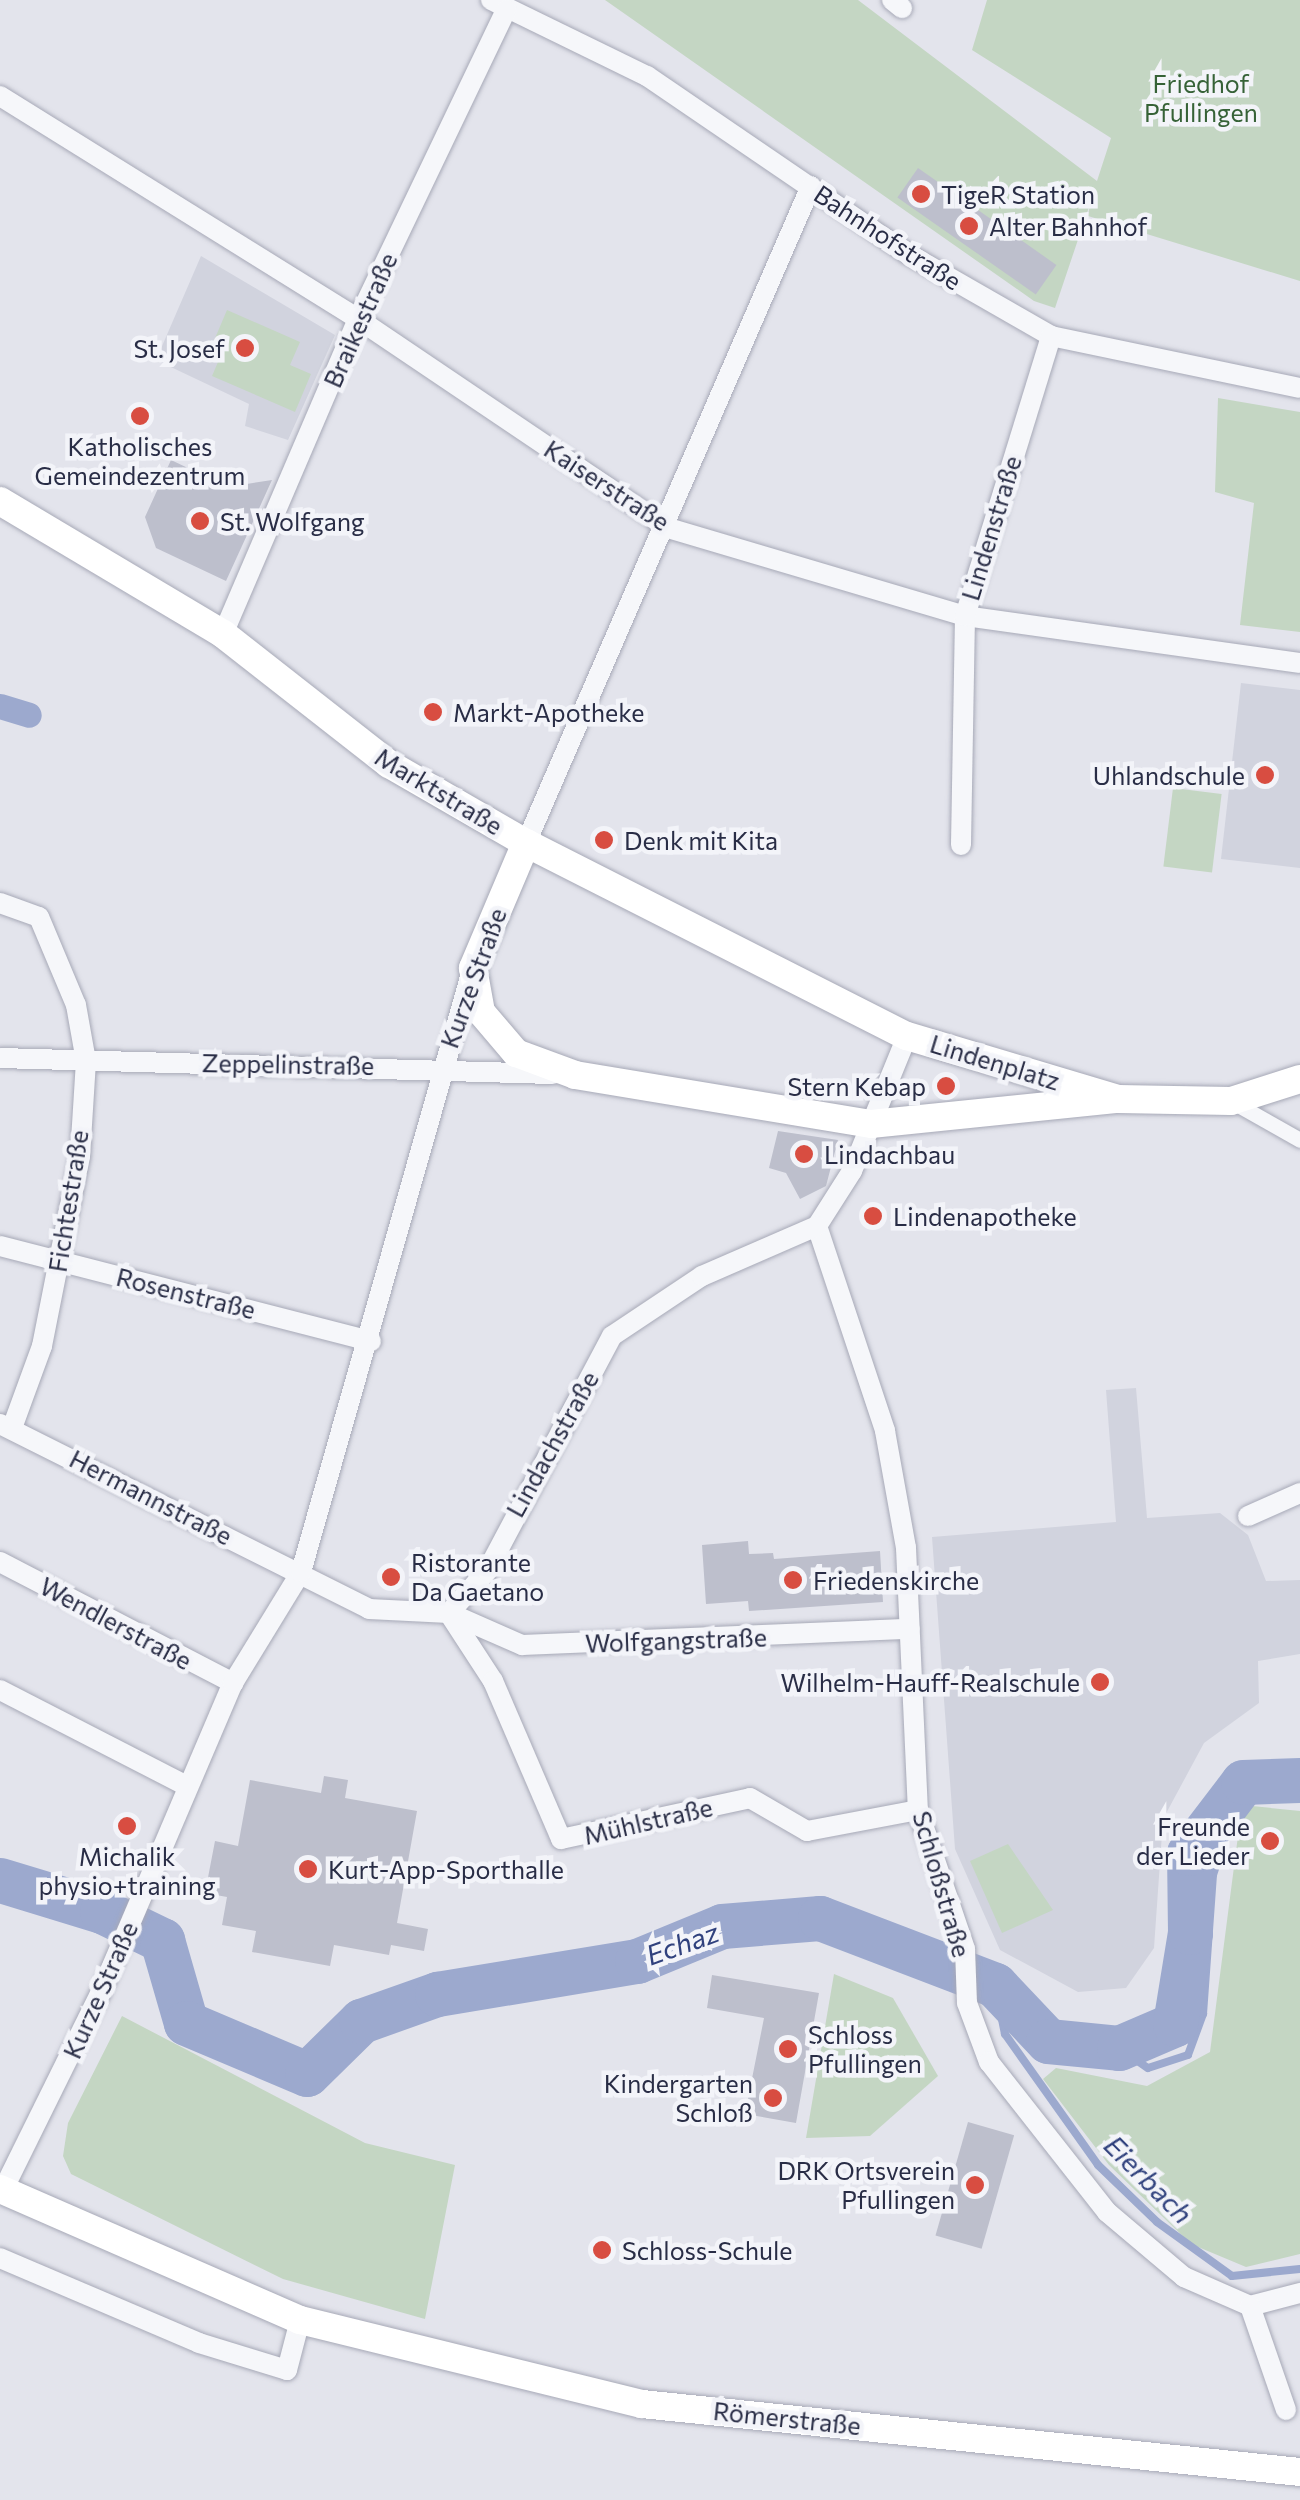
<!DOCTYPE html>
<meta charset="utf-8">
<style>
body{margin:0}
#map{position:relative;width:1300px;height:2500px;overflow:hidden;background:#e3e4ec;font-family:Commissioner,sans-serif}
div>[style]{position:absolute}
.built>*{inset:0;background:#d1d3de}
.green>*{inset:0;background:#c4d6c3;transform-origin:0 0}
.stream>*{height:8px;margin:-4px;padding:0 4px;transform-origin:4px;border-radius:4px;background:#9ca9ce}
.canal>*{height:25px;margin:-12.5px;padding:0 12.5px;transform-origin:12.5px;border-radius:12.5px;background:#9ca9ce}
.river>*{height:45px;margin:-22.5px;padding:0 22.5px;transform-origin:22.5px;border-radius:22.5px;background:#9ca9ce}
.building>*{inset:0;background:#bdbfcc;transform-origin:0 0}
.roads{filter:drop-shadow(0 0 2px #a7a9b7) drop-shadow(0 0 2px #a7a9b7)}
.pedestrian>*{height:15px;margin:-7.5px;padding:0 7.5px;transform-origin:7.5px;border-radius:7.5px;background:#f6f7fa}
.minor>*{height:20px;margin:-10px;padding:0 10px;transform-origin:10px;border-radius:10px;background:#f6f7fa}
.secondary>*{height:28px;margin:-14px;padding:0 14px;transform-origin:14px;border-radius:14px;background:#fff}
.dots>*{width:28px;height:28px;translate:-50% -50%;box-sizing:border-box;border:5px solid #f3f4f9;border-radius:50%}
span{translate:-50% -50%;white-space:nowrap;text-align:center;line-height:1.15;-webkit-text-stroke:9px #f3f4f9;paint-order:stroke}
.park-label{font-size:25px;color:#366237}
.poi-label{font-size:25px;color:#292d46}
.left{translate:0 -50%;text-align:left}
.right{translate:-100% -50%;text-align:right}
.street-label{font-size:25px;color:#292d46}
.water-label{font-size:28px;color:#30417d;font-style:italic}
</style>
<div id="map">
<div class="built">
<div style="clip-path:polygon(201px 256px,335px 335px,288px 440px,245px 426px,249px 404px,156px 360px)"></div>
<div style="clip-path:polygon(1241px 683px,1300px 690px,1300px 868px,1221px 859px)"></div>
<div style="clip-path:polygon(1136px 1388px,1147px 1518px,1220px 1513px,1248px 1535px,1266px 1581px,1300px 1580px,1300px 1654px,1258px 1661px,1259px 1703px,1204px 1743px,1163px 1819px,1154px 1948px,1126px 1988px,1078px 1992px,1000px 1950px,955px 1849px,932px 1537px,1116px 1522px,1106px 1390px)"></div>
</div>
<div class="green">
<div style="clip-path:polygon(605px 0,858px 0,1097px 181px,1111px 138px,972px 50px,987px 0,1300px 0,1300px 281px,1088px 216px,1090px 204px,1055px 308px,1034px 301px)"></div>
<div style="clip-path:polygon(227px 310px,300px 342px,290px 365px,311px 374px,295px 412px,212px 376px,221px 355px,210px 350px)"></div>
<div style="clip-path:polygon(1218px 398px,1300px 412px,1300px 632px,1240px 625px,1254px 503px,1215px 492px)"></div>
<div style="left:1173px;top:788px;width:49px;height:79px;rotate:7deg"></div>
<div style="clip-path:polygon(1242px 1805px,1300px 1811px,1300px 2254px,1246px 2267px,1191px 2244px,1109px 2165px,1043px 2079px,1056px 2068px,1147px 2086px,1210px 2052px)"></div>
<div style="clip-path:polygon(1008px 1844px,1053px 1910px,1002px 1933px,970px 1861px)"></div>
<div style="clip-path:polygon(834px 1974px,893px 1998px,938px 2076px,870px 2136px,806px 2138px)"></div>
<div style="clip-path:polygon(122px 2016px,365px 2143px,455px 2165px,425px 2319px,283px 2279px,71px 2174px,63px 2156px,68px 2123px)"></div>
</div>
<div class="stream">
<div style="left:995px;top:1985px;width:50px;rotate:78.5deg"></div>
<div style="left:1005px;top:2034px;width:161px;rotate:54.6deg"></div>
<div style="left:1098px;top:2165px;width:82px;rotate:44deg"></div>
<div style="left:1157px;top:2222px;width:92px;rotate:35.8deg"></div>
<div style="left:1232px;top:2276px;width:68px;rotate:-5.9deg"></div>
<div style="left:1119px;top:2048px;width:35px;rotate:35deg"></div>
<div style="left:1148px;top:2068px;width:42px;rotate:-18deg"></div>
<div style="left:1188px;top:2055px;width:44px;rotate:-69.9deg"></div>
<div style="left:1203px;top:2014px;width:139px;rotate:-85.9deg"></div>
<div style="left:1213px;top:1875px;width:98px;rotate:-72.1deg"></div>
</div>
<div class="canal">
<div style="left:0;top:706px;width:30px;rotate:17deg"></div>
</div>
<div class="river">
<div style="left:0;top:1880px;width:107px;rotate:16.9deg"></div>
<div style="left:102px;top:1911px;width:67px;rotate:25.8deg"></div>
<div style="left:162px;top:1940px;width:86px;rotate:73.9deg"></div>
<div style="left:186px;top:2023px;width:131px;rotate:22.9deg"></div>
<div style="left:307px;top:2074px;width:76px;rotate:-44.5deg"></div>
<div style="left:361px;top:2021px;width:81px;rotate:-19.6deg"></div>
<div style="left:437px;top:1994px;width:203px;rotate:-9.4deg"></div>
<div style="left:637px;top:1961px;width:92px;rotate:-22.4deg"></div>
<div style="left:722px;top:1926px;width:98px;rotate:-4.7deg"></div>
<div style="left:820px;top:1918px;width:187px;rotate:20.9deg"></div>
<div style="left:995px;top:1985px;width:77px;rotate:46.6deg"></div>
<div style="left:1048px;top:2041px;width:71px;rotate:5.6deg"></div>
<div style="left:1119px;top:2048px;width:61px;rotate:-23.2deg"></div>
<div style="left:1175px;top:2024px;width:93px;rotate:-80.7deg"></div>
<div style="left:1190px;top:1932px;width:79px;rotate:-90.7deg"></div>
<div style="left:1189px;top:1853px;width:89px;rotate:-52.7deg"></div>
<div style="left:1243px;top:1782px;width:57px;rotate:-2deg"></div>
</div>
<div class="building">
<div style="left:918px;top:168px;width:169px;height:36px;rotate:35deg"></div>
<div style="clip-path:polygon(171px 460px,228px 487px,272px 480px,226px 581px,156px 548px,145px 517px)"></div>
<div style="clip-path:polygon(778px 1131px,838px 1140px,826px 1186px,800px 1199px,786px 1173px,769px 1168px)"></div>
<div style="clip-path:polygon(748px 1541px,749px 1554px,773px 1553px,774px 1559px,880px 1551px,883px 1602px,749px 1611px,748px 1601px,706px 1604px,702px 1545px)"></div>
<div style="clip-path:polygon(324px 1776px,348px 1780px,345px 1798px,417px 1811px,397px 1923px,428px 1929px,424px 1951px,391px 1945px,389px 1955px,334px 1945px,330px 1966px,252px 1952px,256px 1931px,222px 1925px,227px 1897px,205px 1893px,215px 1841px,238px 1846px,250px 1780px,321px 1793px)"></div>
<div style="clip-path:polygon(712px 1975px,819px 1993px,796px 2123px,745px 2114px,764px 2018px,707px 2008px)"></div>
<div style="left:968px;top:2122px;width:48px;height:118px;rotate:16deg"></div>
</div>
<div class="roads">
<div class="pedestrian">
<div style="left:1231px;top:1101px;width:79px;rotate:29.5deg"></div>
</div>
<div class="minor">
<div style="left:491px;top:0;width:174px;rotate:26deg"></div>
<div style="left:647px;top:76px;width:316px;rotate:34.3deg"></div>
<div style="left:908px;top:254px;width:165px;rotate:29.8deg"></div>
<div style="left:1051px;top:336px;width:254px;rotate:11.8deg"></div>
<div style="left:892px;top:0;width:13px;rotate:39deg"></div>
<div style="left:0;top:96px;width:422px;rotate:31.9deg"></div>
<div style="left:358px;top:319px;width:374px;rotate:34deg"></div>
<div style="left:668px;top:528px;width:310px;rotate:16.5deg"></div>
<div style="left:965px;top:616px;width:338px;rotate:8deg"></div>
<div style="left:223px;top:634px;width:343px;rotate:-66.8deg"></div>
<div style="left:358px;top:319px;width:343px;rotate:-64.4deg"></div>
<div style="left:526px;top:843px;width:716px;rotate:-66.55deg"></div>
<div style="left:961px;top:845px;width:229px;rotate:-89deg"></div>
<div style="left:965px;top:616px;width:293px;rotate:-72.9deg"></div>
<div style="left:0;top:903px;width:41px;rotate:19.7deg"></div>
<div style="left:39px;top:917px;width:95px;rotate:67.2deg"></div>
<div style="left:76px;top:1005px;width:57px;rotate:79.9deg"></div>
<div style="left:86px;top:1061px;width:95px;rotate:93.6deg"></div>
<div style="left:80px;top:1156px;width:106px;rotate:101.4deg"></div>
<div style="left:59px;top:1260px;width:88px;rotate:101.2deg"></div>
<div style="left:42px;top:1346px;width:87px;rotate:110.1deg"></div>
<div style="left:0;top:1058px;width:553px;rotate:1.66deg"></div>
<div style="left:817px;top:1226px;width:216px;rotate:71.6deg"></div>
<div style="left:885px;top:1431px;width:119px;rotate:79.8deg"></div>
<div style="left:906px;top:1548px;width:262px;rotate:87.4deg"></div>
<div style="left:918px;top:1810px;width:147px;rotate:71.3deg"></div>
<div style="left:965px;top:1949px;width:54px;rotate:87.9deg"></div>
<div style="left:967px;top:2003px;width:63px;rotate:69.6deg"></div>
<div style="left:989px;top:2062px;width:191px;rotate:51.8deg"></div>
<div style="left:1107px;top:2212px;width:101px;rotate:40.2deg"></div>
<div style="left:1184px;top:2277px;width:72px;rotate:23.7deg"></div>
<div style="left:1250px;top:2306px;width:52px;rotate:-14.6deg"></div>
<div style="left:817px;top:1226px;width:65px;rotate:-57.5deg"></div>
<div style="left:852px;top:1171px;width:146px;rotate:-67.8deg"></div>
<div style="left:0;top:1246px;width:383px;rotate:14.4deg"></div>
<div style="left:0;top:1424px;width:413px;rotate:26.6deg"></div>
<div style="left:369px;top:1609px;width:80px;rotate:2.9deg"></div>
<div style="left:449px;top:1613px;width:80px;rotate:23.7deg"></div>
<div style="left:522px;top:1645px;width:388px;rotate:-2.4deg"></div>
<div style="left:1248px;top:1516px;width:57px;rotate:-23.9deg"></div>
<div style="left:0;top:1562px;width:263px;rotate:27.4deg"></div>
<div style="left:449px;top:1613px;width:57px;rotate:-47.9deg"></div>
<div style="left:487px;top:1571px;width:266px;rotate:-62deg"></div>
<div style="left:612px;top:1336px;width:108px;rotate:-33.7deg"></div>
<div style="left:702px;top:1276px;width:125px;rotate:-23.5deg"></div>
<div style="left:450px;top:1615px;width:79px;rotate:56.9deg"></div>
<div style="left:493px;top:1681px;width:172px;rotate:66.7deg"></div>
<div style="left:561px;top:1839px;width:193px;rotate:-12.2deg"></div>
<div style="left:750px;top:1798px;width:66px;rotate:30.1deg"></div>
<div style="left:807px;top:1831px;width:113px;rotate:-10.7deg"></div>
<div style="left:0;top:1690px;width:208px;rotate:27.2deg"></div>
<div style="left:3px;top:2190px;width:221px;rotate:-63.7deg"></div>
<div style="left:101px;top:1992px;width:336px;rotate:-66.9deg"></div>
<div style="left:233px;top:1683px;width:130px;rotate:-58.5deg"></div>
<div style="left:301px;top:1572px;width:626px;rotate:-74.14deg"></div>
<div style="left:0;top:2258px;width:216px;rotate:23.1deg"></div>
<div style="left:199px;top:2343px;width:92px;rotate:17.1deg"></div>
<div style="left:287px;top:2370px;width:52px;rotate:-75.4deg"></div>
<div style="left:1250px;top:2306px;width:110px;rotate:70.9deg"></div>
</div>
<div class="secondary">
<div style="left:0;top:501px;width:260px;rotate:30.8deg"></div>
<div style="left:223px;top:634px;width:211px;rotate:38.1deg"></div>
<div style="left:389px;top:764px;width:158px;rotate:30deg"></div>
<div style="left:526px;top:843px;width:427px;rotate:26.9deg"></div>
<div style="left:907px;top:1036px;width:220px;rotate:16.6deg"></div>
<div style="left:526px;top:843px;width:136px;rotate:113deg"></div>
<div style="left:473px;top:968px;width:45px;rotate:79.7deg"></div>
<div style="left:481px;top:1012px;width:54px;rotate:49.5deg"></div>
<div style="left:516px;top:1053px;width:63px;rotate:20.4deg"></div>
<div style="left:575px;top:1075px;width:300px;rotate:9.4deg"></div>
<div style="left:871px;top:1124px;width:248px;rotate:-5.8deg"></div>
<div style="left:1118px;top:1099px;width:113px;rotate:1deg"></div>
<div style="left:1231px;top:1101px;width:72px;rotate:-17.7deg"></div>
<div style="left:0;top:2189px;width:327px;rotate:23.6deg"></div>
<div style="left:300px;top:2320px;width:352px;rotate:13.8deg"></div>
<div style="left:642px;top:2404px;width:662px;rotate:5.9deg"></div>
</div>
</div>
<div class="dots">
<div style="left:921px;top:194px;background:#d84d41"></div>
<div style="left:969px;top:226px;background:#d84d41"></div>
<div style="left:245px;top:348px;background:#d84d41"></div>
<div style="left:140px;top:416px;background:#d84d41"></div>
<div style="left:200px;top:521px;background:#d84d41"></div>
<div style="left:433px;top:712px;background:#d84d41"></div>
<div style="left:1265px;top:775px;background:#d84d41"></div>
<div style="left:604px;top:840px;background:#d84d41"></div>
<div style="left:946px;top:1086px;background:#d84d41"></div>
<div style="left:804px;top:1154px;background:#d84d41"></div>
<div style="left:873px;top:1216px;background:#d84d41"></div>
<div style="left:391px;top:1577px;background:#d84d41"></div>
<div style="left:793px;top:1580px;background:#d84d41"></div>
<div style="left:1100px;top:1682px;background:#d84d41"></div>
<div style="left:127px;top:1826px;background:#d84d41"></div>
<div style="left:1270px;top:1841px;background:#d84d41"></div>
<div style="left:308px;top:1869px;background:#d84d41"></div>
<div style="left:788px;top:2049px;background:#d84d41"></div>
<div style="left:773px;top:2098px;background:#d84d41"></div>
<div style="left:975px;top:2185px;background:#d84d41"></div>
<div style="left:602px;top:2250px;background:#d84d41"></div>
</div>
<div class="park-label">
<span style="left:1201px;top:98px">Friedhof<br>Pfullingen</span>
</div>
<div class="poi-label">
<span class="left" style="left:941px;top:194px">TigeR Station</span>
<span class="left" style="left:989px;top:226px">Alter Bahnhof</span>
<span class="right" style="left:225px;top:348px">St. Josef</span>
<span style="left:140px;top:461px">Katholisches<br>Gemeindezentrum</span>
<span class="left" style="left:220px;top:521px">St. Wolfgang</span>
<span class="left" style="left:453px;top:712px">Markt-Apotheke</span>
<span class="right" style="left:1245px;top:775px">Uhlandschule</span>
<span class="left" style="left:624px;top:840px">Denk mit Kita</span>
<span class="right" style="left:926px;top:1086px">Stern Kebap</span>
<span class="left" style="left:824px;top:1154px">Lindachbau</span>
<span class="left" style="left:893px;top:1216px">Lindenapotheke</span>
<span class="left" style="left:411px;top:1577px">Ristorante<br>Da Gaetano</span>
<span class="left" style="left:813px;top:1580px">Friedenskirche</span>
<span class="right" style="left:1080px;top:1682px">Wilhelm-Hauff-Realschule</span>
<span class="right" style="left:1250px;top:1841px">Freunde<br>der Lieder</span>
<span style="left:127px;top:1871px">Michalik<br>physio+training</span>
<span class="left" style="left:328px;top:1869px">Kurt-App-Sporthalle</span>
<span class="left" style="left:808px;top:2049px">Schloss<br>Pfullingen</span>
<span class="right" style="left:753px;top:2098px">Kindergarten<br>Schloß</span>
<span class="right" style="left:955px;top:2185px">DRK Ortsverein<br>Pfullingen</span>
<span class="left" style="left:622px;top:2250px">Schloss-Schule</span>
</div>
<div class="street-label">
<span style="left:888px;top:237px;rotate:33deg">Bahnhofstraße</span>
<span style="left:360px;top:320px;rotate:-66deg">Braikestraße</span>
<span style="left:607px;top:485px;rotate:33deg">Kaiserstraße</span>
<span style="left:991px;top:528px;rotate:-73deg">Lindenstraße</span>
<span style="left:439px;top:791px;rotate:31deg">Marktstraße</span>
<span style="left:473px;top:978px;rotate:-70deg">Kurze Straße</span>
<span style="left:995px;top:1062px;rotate:17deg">Lindenplatz</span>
<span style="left:288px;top:1064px;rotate:1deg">Zeppelinstraße</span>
<span style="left:68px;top:1201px;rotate:-81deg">Fichtestraße</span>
<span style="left:186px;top:1293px;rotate:14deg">Rosenstraße</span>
<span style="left:552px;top:1444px;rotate:-61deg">Lindachstraße</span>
<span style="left:151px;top:1497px;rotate:27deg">Hermannstraße</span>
<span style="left:116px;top:1623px;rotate:28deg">Wendlerstraße</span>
<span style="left:676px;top:1640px;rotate:-2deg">Wolfgangstraße</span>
<span style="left:648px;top:1821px;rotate:-13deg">Mühlstraße</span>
<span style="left:942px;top:1884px;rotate:74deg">Schloßstraße</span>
<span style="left:100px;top:1990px;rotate:-66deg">Kurze Straße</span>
<span style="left:787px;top:2418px;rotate:6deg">Römerstraße</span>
</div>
<div class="water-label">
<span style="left:682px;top:1943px;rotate:-20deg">Echaz</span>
<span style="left:1149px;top:2179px;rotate:45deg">Eierbach</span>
</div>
</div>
